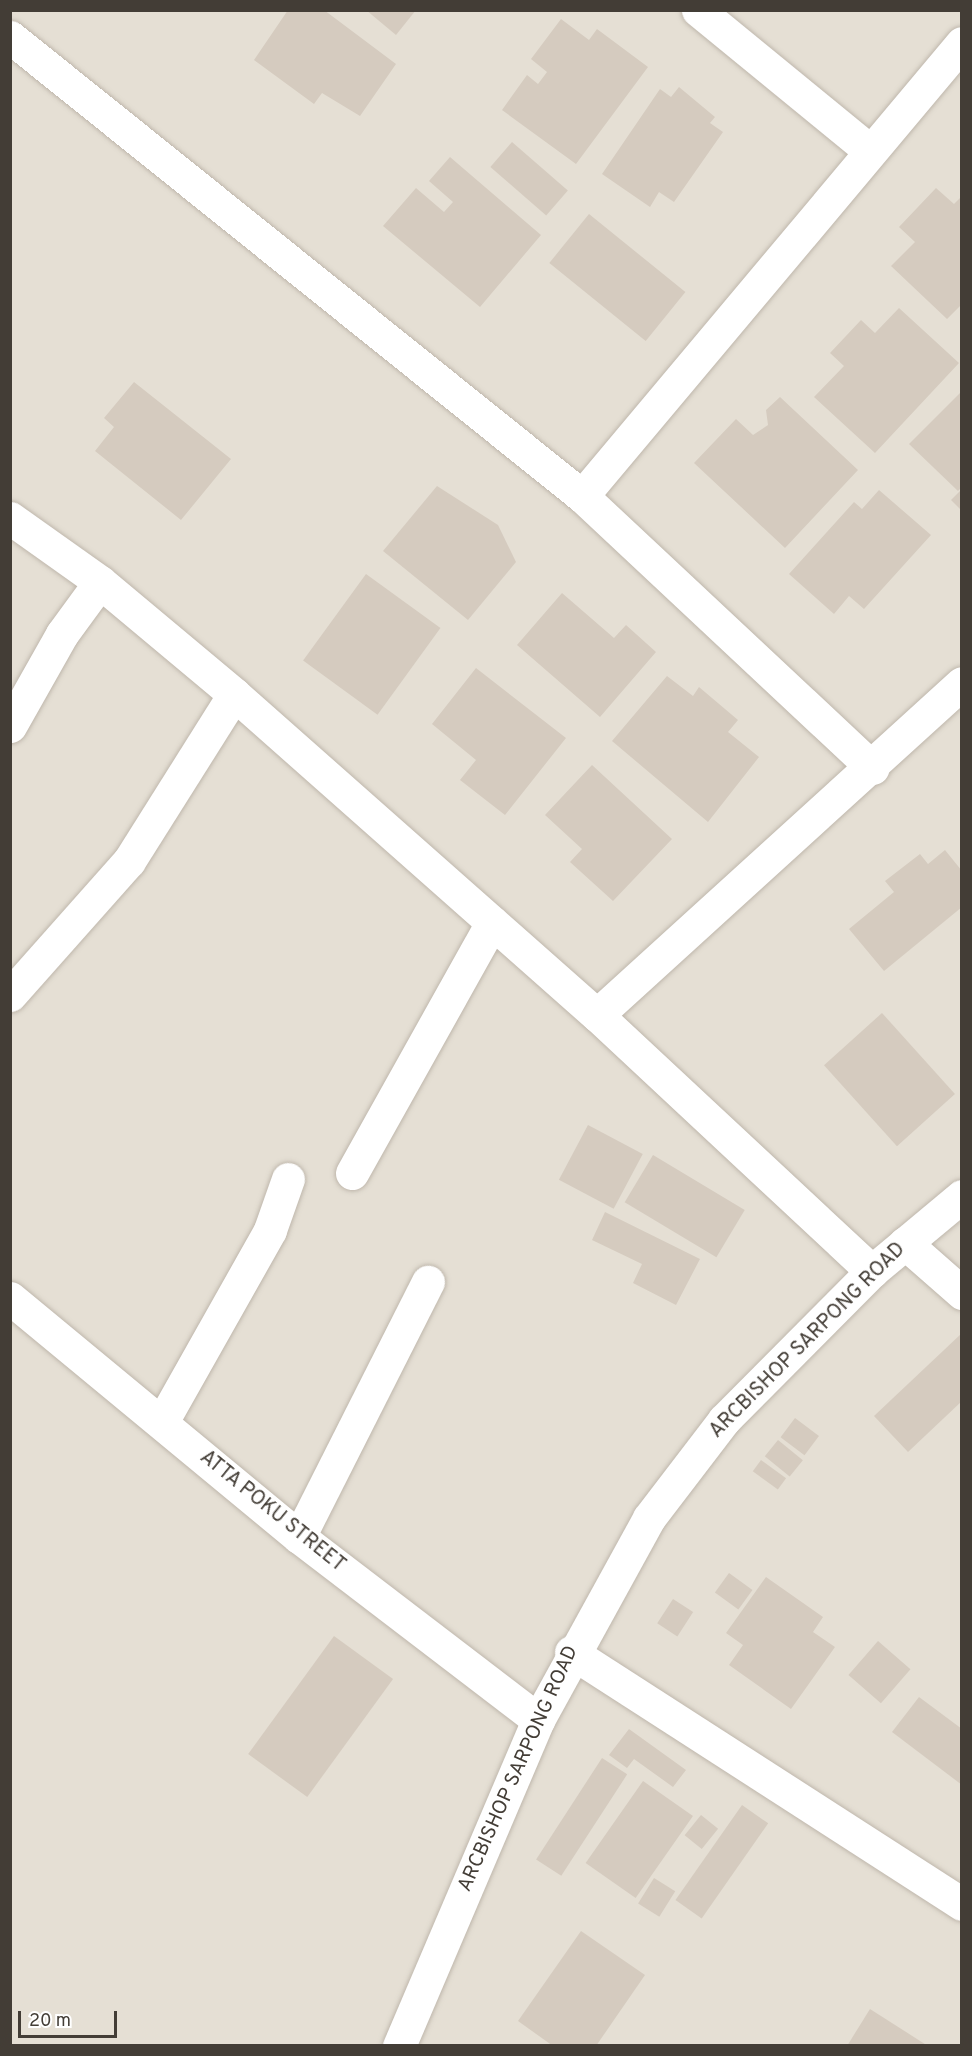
<!DOCTYPE html>
<style>
body{margin:0}
#map{position:relative;width:972px;height:2056px;overflow:hidden;background:#f1ede6;font-family:Overpass,sans-serif}
div>[style]{position:absolute}
.residential>*{inset:0;background:#e5dfd4;transform-origin:0 0}
.building>*{inset:0;background:#d5cbbf;transform-origin:0 0}
.roads{filter:drop-shadow(0 0 2px #bfb7ac) drop-shadow(0 0 2px #bfb7ac)}
.minor>*{height:33px;margin:-16.5px;padding:0 16.5px;transform-origin:16.5px;border-radius:16.5px;background:#fff}
span{translate:-50% -50%;white-space:nowrap;text-align:center;line-height:1.15;-webkit-text-stroke:6px #fff;paint-order:stroke}
.street-label{font-size:20px;color:#433d36}
.frame{position:absolute;inset:0;border:12px solid #433d36;pointer-events:none}
.scale{position:absolute;left:18px;top:2011px;width:99px;height:27px;box-sizing:border-box;border:3px solid #433d36;border-top:0;padding-left:8px;font-size:18px;line-height:21px;white-space:nowrap;color:#433d36;-webkit-text-stroke:4px #fff;paint-order:stroke}
</style>
<div id="map">
<div class="residential">
<div style="left:11px;top:11px;width:950px;height:2034px"></div>
</div>
<div class="building">
<div style="clip-path:polygon(288px 10px,324px 10px,396px 64px,360px 116px,322px 93px,314px 104px,254px 60px)"></div>
<div style="clip-path:polygon(366px 10px,416px 10px,396px 35px)"></div>
<div style="clip-path:polygon(561px 19px,589px 40px,597px 29px,648px 67px,576px 164px,502px 110px,527px 75px,538px 84px,547px 72px,531px 59px)"></div>
<div style="clip-path:polygon(679px 87px,715px 117px,710px 123px,723px 132px,674px 202px,659px 192px,650px 207px,602px 174px,660px 89px,671px 97px)"></div>
<div style="left:512px;top:142px;width:74px;height:33px;rotate:41deg"></div>
<div style="clip-path:polygon(450px 157px,541px 235px,480px 307px,383px 226px,416px 188px,444px 212px,453px 202px,429px 181px)"></div>
<div style="clip-path:polygon(936px 188px,954px 204px,962px 196px,962px 304px,947px 319px,891px 266px,915px 242px,899px 227px)"></div>
<div style="left:589px;top:214px;width:124px;height:63px;rotate:39deg"></div>
<div style="clip-path:polygon(899px 308px,959px 363px,875px 453px,814px 397px,844px 366px,830px 353px,861px 320px,875px 333px)"></div>
<div style="clip-path:polygon(134px 382px,231px 459px,181px 520px,95px 451px,114px 427px,104px 418px)"></div>
<div style="clip-path:polygon(962px 391px,962px 487px,958px 491px,909px 444px)"></div>
<div style="clip-path:polygon(780px 397px,858px 470px,785px 548px,694px 463px,736px 419px,753px 435px,768px 425px,766px 410px)"></div>
<div style="clip-path:polygon(437px 486px,498px 525px,516px 562px,468px 620px,383px 551px)"></div>
<div style="clip-path:polygon(962px 489px,962px 511px,951px 500px)"></div>
<div style="clip-path:polygon(879px 490px,931px 535px,864px 609px,849px 596px,834px 614px,789px 574px,854px 502px,862px 509px)"></div>
<div style="left:366px;top:574px;width:92px;height:107px;rotate:36deg"></div>
<div style="clip-path:polygon(562px 593px,614px 638px,626px 625px,656px 652px,600px 717px,517px 645px)"></div>
<div style="clip-path:polygon(476px 668px,566px 738px,505px 815px,460px 780px,476px 760px,432px 724px)"></div>
<div style="clip-path:polygon(667px 676px,693px 696px,699px 687px,738px 720px,728px 732px,759px 757px,708px 822px,612px 741px)"></div>
<div style="clip-path:polygon(592px 765px,672px 839px,613px 901px,570px 862px,582px 849px,545px 815px)"></div>
<div style="clip-path:polygon(945px 850px,962px 871px,962px 907px,884px 971px,849px 929px,894px 892px,885px 881px,920px 854px,928px 864px)"></div>
<div style="left:882px;top:1013px;width:109px;height:78px;rotate:48deg"></div>
<div style="left:588px;top:1125px;width:62px;height:62px;rotate:28deg"></div>
<div style="left:653px;top:1155px;width:107px;height:55px;rotate:31deg"></div>
<div style="clip-path:polygon(605px 1212px,700px 1259px,676px 1305px,633px 1283px,642px 1264px,592px 1240px)"></div>
<div style="clip-path:polygon(962px 1333px,962px 1401px,908px 1452px,874px 1416px)"></div>
<div style="left:795px;top:1418px;width:30px;height:24px;rotate:37deg"></div>
<div style="left:778px;top:1440px;width:32px;height:21px;rotate:39deg"></div>
<div style="left:761px;top:1460px;width:31px;height:14px;rotate:36deg"></div>
<div style="left:729px;top:1573px;width:29px;height:24px;rotate:36deg"></div>
<div style="clip-path:polygon(766px 1577px,823px 1617px,813px 1632px,835px 1647px,791px 1709px,729px 1665px,743px 1645px,726px 1633px)"></div>
<div style="left:673px;top:1599px;width:24px;height:29px;rotate:33deg"></div>
<div style="left:334px;top:1636px;width:73px;height:146px;rotate:36deg"></div>
<div style="left:878px;top:1641px;width:43px;height:45px;rotate:41deg"></div>
<div style="clip-path:polygon(919px 1697px,962px 1729px,962px 1785px,892px 1732px)"></div>
<div style="clip-path:polygon(629px 1729px,686px 1770px,673px 1787px,634px 1759px,627px 1768px,609px 1755px)"></div>
<div style="left:602px;top:1758px;width:30px;height:121px;rotate:33deg"></div>
<div style="left:643px;top:1781px;width:61px;height:100px;rotate:35deg"></div>
<div style="left:742px;top:1805px;width:32px;height:116px;rotate:35deg"></div>
<div style="left:701px;top:1815px;width:22px;height:26px;rotate:39deg"></div>
<div style="left:654px;top:1878px;width:25px;height:30px;rotate:32deg"></div>
<div style="clip-path:polygon(581px 1931px,645px 1975px,596px 2046px,553px 2046px,518px 2021px)"></div>
<div style="clip-path:polygon(870px 2009px,928px 2046px,847px 2046px)"></div>
</div>
<div class="roads">
<div class="minor">
<div style="left:698px;top:10px;width:221px;rotate:39.3deg"></div>
<div style="left:10px;top:37px;width:733px;rotate:38.75deg"></div>
<div style="left:582px;top:496px;width:398px;rotate:43.1deg"></div>
<div style="left:582px;top:496px;width:591px;rotate:-50.01deg"></div>
<div style="left:10px;top:518px;width:110px;rotate:35.4deg"></div>
<div style="left:100px;top:582px;width:175px;rotate:39.9deg"></div>
<div style="left:234px;top:694px;width:485px;rotate:41.5deg"></div>
<div style="left:597px;top:1015px;width:376px;rotate:43deg"></div>
<div style="left:10px;top:726px;width:106px;rotate:-60.5deg"></div>
<div style="left:62px;top:634px;width:64px;rotate:-53.8deg"></div>
<div style="left:10px;top:995px;width:179px;rotate:-48.4deg"></div>
<div style="left:129px;top:861px;width:197px;rotate:-57.8deg"></div>
<div style="left:597px;top:1015px;width:493px;rotate:-42.3deg"></div>
<div style="left:352px;top:1173px;width:287px;rotate:-60.8deg"></div>
<div style="left:905px;top:1243px;width:76px;rotate:41.3deg"></div>
<div style="left:10px;top:1298px;width:375px;rotate:39.6deg"></div>
<div style="left:299px;top:1537px;width:301px;rotate:37.4deg"></div>
<div style="left:162px;top:1422px;width:220px;rotate:-60.6deg"></div>
<div style="left:270px;top:1230px;width:54px;rotate:-70.6deg"></div>
<div style="left:299px;top:1537px;width:286px;rotate:-63.2deg"></div>
<div style="left:571px;top:1652px;width:465px;rotate:32.8deg"></div>
<div style="left:399px;top:2046px;width:354px;rotate:-66.9deg"></div>
<div style="left:538px;top:1720px;width:230px;rotate:-61.2deg"></div>
<div style="left:649px;top:1518px;width:123px;rotate:-52.6deg"></div>
<div style="left:724px;top:1420px;width:210px;rotate:-45.2deg"></div>
<div style="left:872px;top:1271px;width:117px;rotate:-39.8deg"></div>
</div>
</div>
<div class="street-label">
<span style="left:808px;top:1341px;rotate:-45deg">ARCBISHOP SARPONG ROAD</span>
<span style="left:272px;top:1512px;rotate:39deg">ATTA POKU STREET</span>
<span style="left:519px;top:1769px;rotate:-66deg">ARCBISHOP SARPONG ROAD</span>
</div>
<div class="frame"></div>
<div class="scale">20 m</div>
</div>
